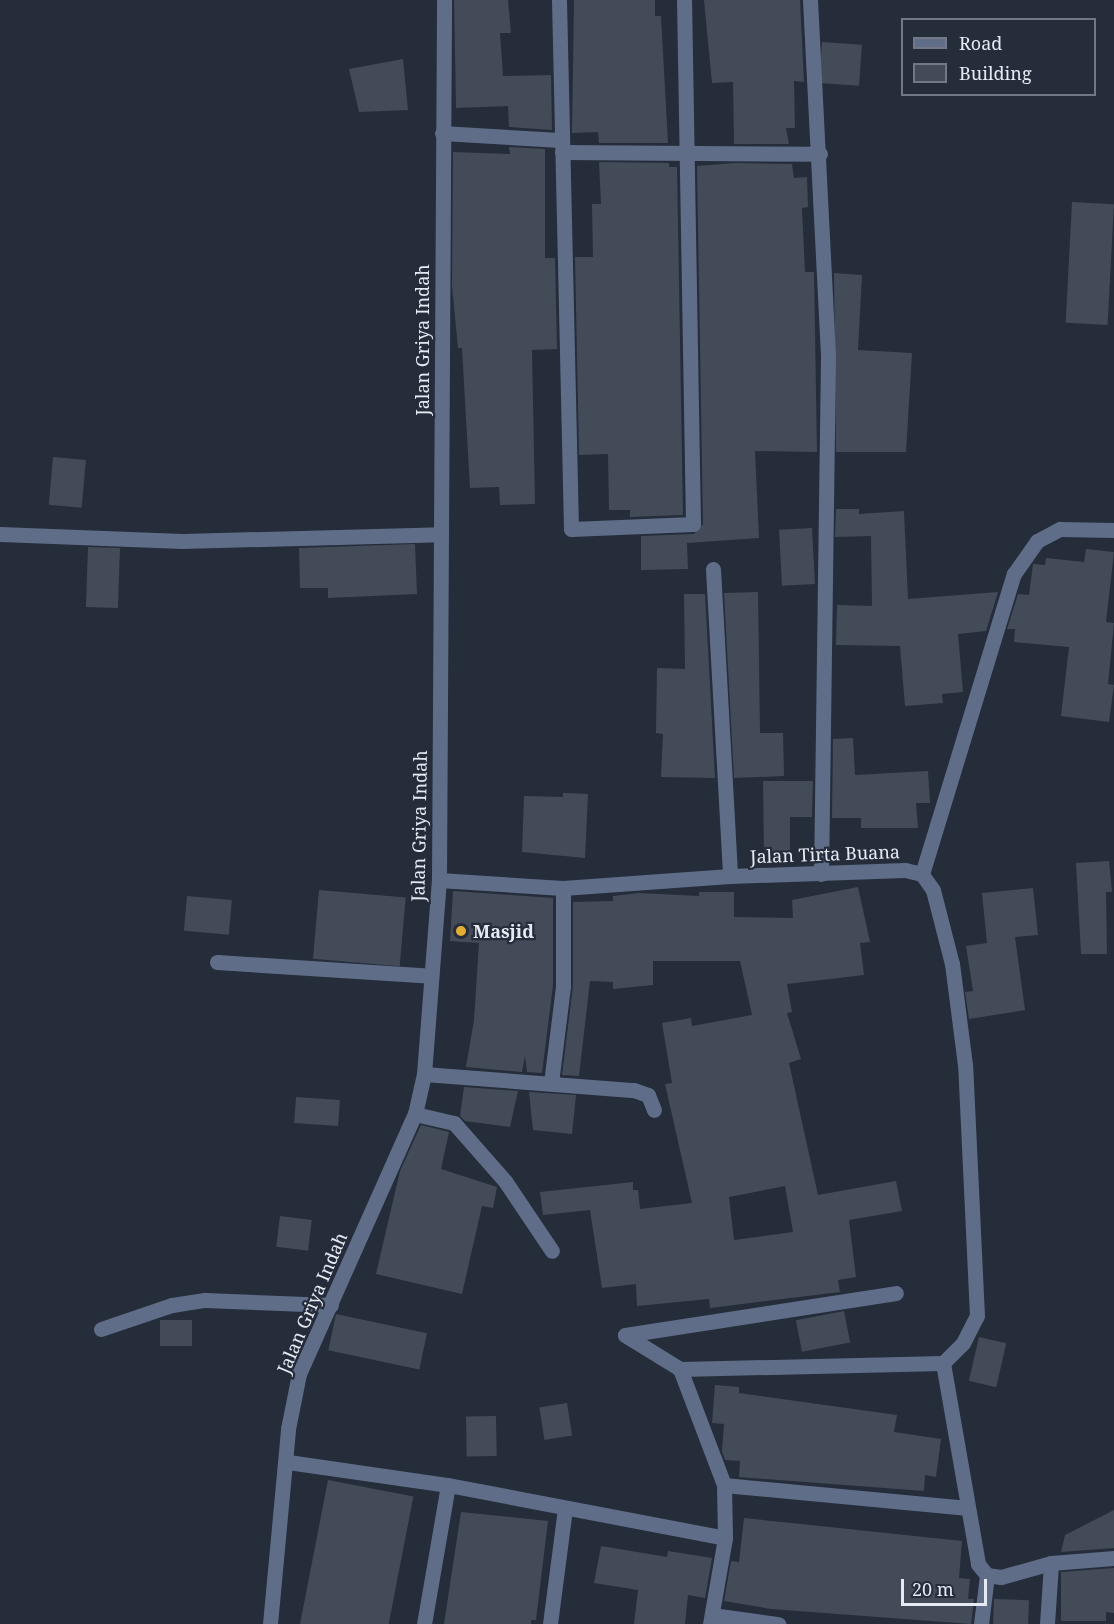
<!DOCTYPE html>
<style>
body{margin:0}
#map{position:relative;width:1114px;height:1624px;overflow:hidden;background:#252c3a;font-family:"Noto Serif",serif}
div>[style]{position:absolute}
.building>*{inset:0;background:#434b59;transform-origin:0 0}
.minor>*{height:15px;margin:-7.5px;padding:0 7.5px;transform-origin:7.5px;border-radius:7.5px;background:#5f6d88}
.dots>*{width:16px;height:16px;translate:-50% -50%;box-sizing:border-box;border:3px solid #252c3a;border-radius:50%}
span{translate:-50% -50%;white-space:nowrap;text-align:center;line-height:1.15;-webkit-text-stroke:4.5px #252c3a;paint-order:stroke}
.street-label{font-size:18px;color:#e5eaf3}
.poi-label{font-size:18px;color:#e5eaf3;font-weight:700}
.left{translate:0 -50%;text-align:left}
.legend{position:absolute;left:901px;top:18px;width:195px;height:78px;box-sizing:border-box;background:#252c3a;border:2px solid #727884;margin:0;padding:8px 10px;list-style:none;font-size:18px;color:#e5eaf3}
.legend li{display:flex;align-items:center;gap:12px;height:30px}
.legend b{width:30px;border:2px solid #727884}
.scale{position:absolute;left:901px;top:1579px;width:86px;height:27px;box-sizing:border-box;border:3px solid #e5eaf3;border-top:0;padding-left:8px;font-size:18px;line-height:21px;white-space:nowrap;color:#e5eaf3;-webkit-text-stroke:4px #252c3a;paint-order:stroke}
</style>
<div id="map">
<div class="building">
<div style="clip-path:polygon(454px 0,508px 0,511px 33px,500px 33px,503px 76px,551px 75px,552px 130px,509px 127px,508px 106px,456px 108px)"></div>
<div style="clip-path:polygon(574px 0,655px 0,655px 16px,661px 16px,668px 143px,599px 143px,598px 132px,572px 133px)"></div>
<div style="clip-path:polygon(704px 0,800px 0,804px 82px,794px 81px,795px 128px,786px 128px,789px 144px,734px 144px,733px 82px,712px 83px)"></div>
<div style="left:822px;top:42px;width:40px;height:41px;rotate:4deg"></div>
<div style="clip-path:polygon(403px 59px,408px 110px,359px 112px,349px 69px)"></div>
<div style="clip-path:polygon(509px 147px,545px 149px,545px 258px,555px 258px,557px 349px,532px 350px,535px 504px,500px 505px,499px 487px,470px 488px,462px 348px,458px 348px,452px 286px,453px 152px,510px 154px)"></div>
<div style="clip-path:polygon(599px 162px,669px 163px,669px 167px,677px 167px,683px 515px,630px 517px,630px 510px,609px 510px,608px 454px,579px 455px,575px 257px,593px 257px,592px 204px,601px 204px)"></div>
<div style="clip-path:polygon(735px 163px,792px 164px,794px 178px,807px 177px,808px 207px,802px 208px,805px 272px,814px 272px,817px 452px,755px 451px,759px 538px,687px 543px,688px 569px,641px 570px,641px 536px,694px 534px,703px 524px,697px 166px)"></div>
<div style="left:1072px;top:202px;width:42px;height:121px;rotate:3deg"></div>
<div style="clip-path:polygon(834px 273px,862px 275px,858px 350px,912px 353px,906px 452px,836px 452px)"></div>
<div style="left:53px;top:457px;width:33px;height:48px;rotate:5deg"></div>
<div style="clip-path:polygon(836px 509px,859px 509px,859px 514px,904px 511px,908px 599px,998px 592px,986px 631px,958px 634px,963px 692px,942px 694px,943px 703px,905px 706px,900px 646px,836px 645px,837px 605px,872px 606px,871px 536px,835px 537px)"></div>
<div style="left:812px;top:528px;width:56px;height:33px;rotate:87deg"></div>
<div style="clip-path:polygon(415px 544px,417px 594px,328px 598px,328px 588px,300px 588px,299px 548px)"></div>
<div style="left:88px;top:547px;width:32px;height:60px;rotate:2deg"></div>
<div style="clip-path:polygon(1086px 549px,1114px 552px,1106px 622px,1114px 623px,1108px 684px,1114px 685px,1109px 722px,1061px 716px,1069px 647px,1014px 642px,1015px 629px,1007px 629px,1018px 594px,1029px 595px,1033px 564px,1045px 565px,1046px 558px,1084px 562px)"></div>
<div style="clip-path:polygon(758px 592px,760px 733px,783px 733px,784px 776px,734px 778px,724px 593px)"></div>
<div style="clip-path:polygon(684px 594px,705px 594px,715px 778px,661px 777px,663px 734px,656px 733px,657px 668px,685px 669px)"></div>
<div style="clip-path:polygon(853px 738px,855px 775px,928px 771px,930px 803px,916px 803px,918px 828px,861px 828px,861px 818px,832px 818px,833px 739px)"></div>
<div style="clip-path:polygon(763px 781px,813px 781px,812px 817px,790px 817px,790px 858px,764px 858px)"></div>
<div style="clip-path:polygon(563px 793px,588px 794px,585px 858px,522px 852px,524px 796px,563px 797px)"></div>
<div style="clip-path:polygon(1109px 861px,1112px 892px,1106px 892px,1107px 954px,1081px 954px,1076px 863px)"></div>
<div style="clip-path:polygon(evenodd,858px 887px,870px 942px,860px 943px,864px 975px,787px 984px,792px 1012px,787px 1013px,801px 1059px,789px 1063px,818px 1195px,896px 1181px,902px 1211px,849px 1220px,856px 1277px,838px 1280px,840px 1292px,710px 1308px,709px 1299px,637px 1306px,636px 1284px,602px 1288px,590px 1210px,543px 1215px,540px 1192px,633px 1182px,633px 1190px,638px 1190px,640px 1209px,692px 1203px,665px 1084px,672px 1083px,662px 1023px,691px 1018px,692px 1026px,752px 1015px,740px 961px,653px 961px,653px 985px,613px 989px,613px 982px,590px 981px,579px 1076px,562px 1075px,573px 986px,573px 902px,613px 901px,613px 896px,639px 893px,699px 896px,699px 892px,734px 892px,734px 917px,793px 918px,792px 900px,858px 887px,785px 1186px,793px 1232px,734px 1240px,729px 1197px,785px 1186px)"></div>
<div style="clip-path:polygon(1033px 888px,1038px 935px,1015px 937px,1025px 1010px,969px 1019px,965px 992px,973px 991px,966px 946px,987px 943px,982px 893px)"></div>
<div style="left:319px;top:890px;width:87px;height:69px;rotate:5deg"></div>
<div style="clip-path:polygon(453px 891px,553px 898px,553px 985px,542px 1073px,527px 1072px,525px 1056px,522px 1072px,466px 1067px,474px 1020px,479px 943px,450px 941px)"></div>
<div style="left:187px;top:896px;width:45px;height:35px;rotate:5deg"></div>
<div style="clip-path:polygon(464px 1087px,518px 1091px,510px 1127px,465px 1121px,460px 1116px)"></div>
<div style="clip-path:polygon(529px 1092px,576px 1095px,572px 1134px,533px 1130px)"></div>
<div style="left:296px;top:1097px;width:44px;height:26px;rotate:4deg"></div>
<div style="clip-path:polygon(421px 1125px,449px 1132px,441px 1169px,497px 1187px,493px 1208px,482px 1206px,462px 1294px,376px 1274px,400px 1171px)"></div>
<div style="left:280px;top:1216px;width:32px;height:31px;rotate:7deg"></div>
<div style="left:844px;top:1311px;width:32px;height:49px;rotate:79deg"></div>
<div style="left:336px;top:1314px;width:93px;height:37px;rotate:12deg"></div>
<div style="left:160px;top:1320px;width:32px;height:26px"></div>
<div style="left:979px;top:1337px;width:28px;height:45px;rotate:13deg"></div>
<div style="clip-path:polygon(715px 1385px,739px 1387px,739px 1393px,897px 1415px,894px 1432px,941px 1439px,936px 1477px,925px 1475px,924px 1491px,739px 1477px,740px 1461px,725px 1460px,722px 1451px,724px 1424px,712px 1423px)"></div>
<div style="left:567px;top:1403px;width:33px;height:28px;rotate:81deg"></div>
<div style="left:496px;top:1416px;width:40px;height:30px;rotate:89deg"></div>
<div style="left:328px;top:1480px;width:87px;height:147px;rotate:11deg"></div>
<div style="clip-path:polygon(1114px 1510px,1114px 1548px,1061px 1552px,1065px 1535px)"></div>
<div style="clip-path:polygon(461px 1512px,548px 1521px,536px 1620px,531px 1620px,531px 1624px,444px 1624px)"></div>
<div style="clip-path:polygon(744px 1518px,962px 1541px,959px 1578px,970px 1579px,968px 1599px,974px 1599px,971px 1624px,771px 1609px,724px 1601px,731px 1561px,739px 1562px)"></div>
<div style="clip-path:polygon(601px 1546px,667px 1557px,668px 1551px,712px 1558px,705px 1598px,688px 1595px,685px 1624px,634px 1624px,638px 1590px,594px 1583px)"></div>
<div style="clip-path:polygon(1114px 1568px,1114px 1613px,1106px 1612px,1106px 1621px,1061px 1621px,1061px 1572px)"></div>
<div style="left:994px;top:1599px;width:35px;height:25px;rotate:2deg"></div>
</div>
<div class="minor">
<div style="left:559px;top:0;width:529px;rotate:88.7deg"></div>
<div style="left:571px;top:529px;width:122px;rotate:-2.3deg"></div>
<div style="left:693px;top:524px;width:524px;rotate:-90.98deg"></div>
<div style="left:810px;top:0;width:356px;rotate:87.1deg"></div>
<div style="left:828px;top:356px;width:518px;rotate:90.77deg"></div>
<div style="left:442px;top:133px;width:118px;rotate:3.4deg"></div>
<div style="left:562px;top:152px;width:258px;rotate:0.4deg"></div>
<div style="left:0;top:534px;width:182px;rotate:2.2deg"></div>
<div style="left:182px;top:541px;width:259px;rotate:-1.5deg"></div>
<div style="left:713px;top:569px;width:307px;rotate:86.8deg"></div>
<div style="left:439px;top:880px;width:124px;rotate:3.7deg"></div>
<div style="left:563px;top:888px;width:167px;rotate:-4.1deg"></div>
<div style="left:730px;top:876px;width:175px;rotate:-2deg"></div>
<div style="left:905px;top:870px;width:17px;rotate:13deg"></div>
<div style="left:922px;top:874px;width:314px;rotate:-73deg"></div>
<div style="left:1014px;top:574px;width:40px;rotate:-55.1deg"></div>
<div style="left:1037px;top:541px;width:26px;rotate:-28deg"></div>
<div style="left:1060px;top:529px;width:54px;rotate:1.1deg"></div>
<div style="left:217px;top:962px;width:214px;rotate:3.7deg"></div>
<div style="left:424px;top:1074px;width:211px;rotate:4.4deg"></div>
<div style="left:634px;top:1090px;width:15px;rotate:20deg"></div>
<div style="left:648px;top:1095px;width:16px;rotate:68deg"></div>
<div style="left:551px;top:1083px;width:98px;rotate:-82.9deg"></div>
<div style="left:563px;top:986px;width:98px;rotate:-90deg"></div>
<div style="left:415px;top:1114px;width:40px;rotate:13deg"></div>
<div style="left:454px;top:1123px;width:77px;rotate:48.7deg"></div>
<div style="left:505px;top:1181px;width:84px;rotate:56.1deg"></div>
<div style="left:101px;top:1329px;width:75px;rotate:-18.7deg"></div>
<div style="left:172px;top:1305px;width:33px;rotate:-9deg"></div>
<div style="left:205px;top:1300px;width:126px;rotate:2.3deg"></div>
<div style="left:625px;top:1335px;width:65px;rotate:31.7deg"></div>
<div style="left:680px;top:1369px;width:263px;rotate:-1.3deg"></div>
<div style="left:943px;top:1363px;width:28px;rotate:-45deg"></div>
<div style="left:963px;top:1343px;width:30px;rotate:-63deg"></div>
<div style="left:977px;top:1316px;width:251px;rotate:-92.7deg"></div>
<div style="left:965px;top:1065px;width:102px;rotate:-97.3deg"></div>
<div style="left:952px;top:964px;width:76px;rotate:-104.4deg"></div>
<div style="left:933px;top:890px;width:19px;rotate:-125deg"></div>
<div style="left:625px;top:1335px;width:274px;rotate:-8.8deg"></div>
<div style="left:943px;top:1363px;width:204px;rotate:80.1deg"></div>
<div style="left:978px;top:1564px;width:14px;rotate:51deg"></div>
<div style="left:987px;top:1575px;width:14px;rotate:8deg"></div>
<div style="left:1001px;top:1577px;width:52px;rotate:-15.6deg"></div>
<div style="left:1051px;top:1563px;width:63px;rotate:-4.5deg"></div>
<div style="left:680px;top:1369px;width:124px;rotate:69.2deg"></div>
<div style="left:724px;top:1485px;width:53px;rotate:88.9deg"></div>
<div style="left:725px;top:1538px;width:87px;rotate:99.9deg"></div>
<div style="left:288px;top:1462px;width:162px;rotate:8.2deg"></div>
<div style="left:448px;top:1485px;width:282px;rotate:10.8deg"></div>
<div style="left:724px;top:1485px;width:245px;rotate:5.4deg"></div>
<div style="left:712px;top:1615px;width:67px;rotate:7.8deg"></div>
<div style="left:270px;top:1624px;width:196px;rotate:-84.7deg"></div>
<div style="left:288px;top:1429px;width:56px;rotate:-78.7deg"></div>
<div style="left:299px;top:1374px;width:285px;rotate:-66deg"></div>
<div style="left:415px;top:1114px;width:41px;rotate:-77.3deg"></div>
<div style="left:424px;top:1074px;width:195px;rotate:-85.6deg"></div>
<div style="left:439px;top:880px;width:880px;rotate:-89.67deg"></div>
<div style="left:424px;top:1624px;width:141px;rotate:-80.2deg"></div>
<div style="left:550px;top:1624px;width:117px;rotate:-82.6deg"></div>
<div style="left:981px;top:1624px;width:49px;rotate:-83deg"></div>
<div style="left:1047px;top:1624px;width:61px;rotate:-86.2deg"></div>
</div>
<div class="dots">
<div style="left:461px;top:931px;background:#e4ae35"></div>
</div>
<div class="street-label">
<span style="left:422px;top:340px;rotate:-90deg">Jalan Griya Indah</span>
<span style="left:419px;top:826px;rotate:-89deg">Jalan Griya Indah</span>
<span style="left:825px;top:854px;rotate:-2deg">Jalan Tirta Buana</span>
<span style="left:312px;top:1303px;rotate:-67deg">Jalan Griya Indah</span>
</div>
<div class="poi-label">
<span class="left" style="left:473px;top:931px">Masjid</span>
</div>
<ul class="legend">
<li><b style="height:8px;background:#5f6d88"></b>Road</li>
<li><b style="height:16px;background:#434b59"></b>Building</li>
</ul>
<div class="scale">20 m</div>
</div>
